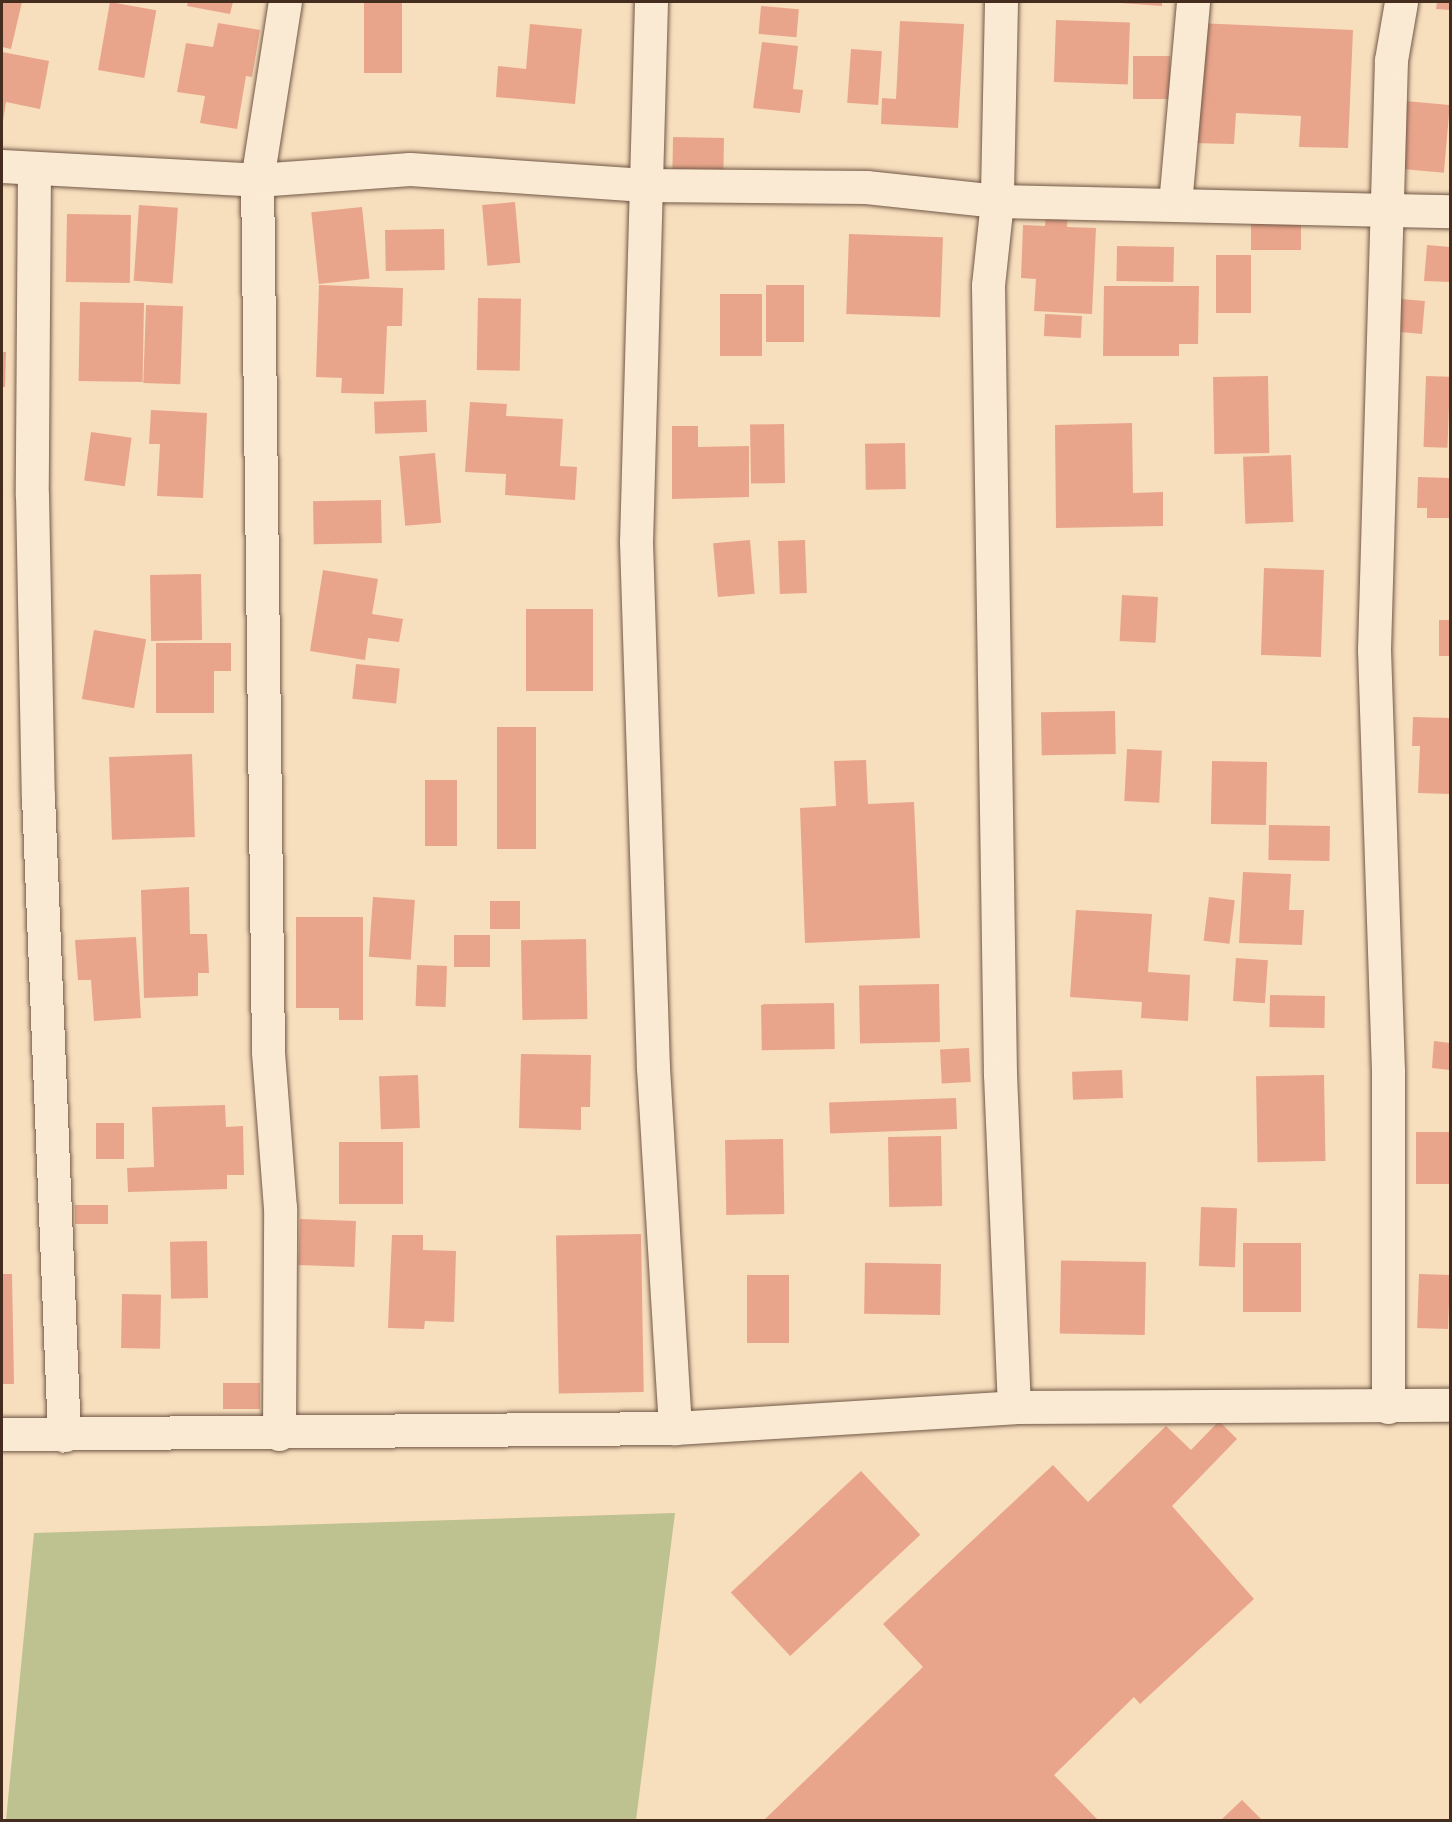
<!DOCTYPE html>
<style>
body{margin:0}
#map{position:relative;width:1452px;height:1822px;overflow:hidden;background:#f7debd;font-family:"Sorts Mill Goudy",serif}
div>[style]{position:absolute}
.green>*{inset:0;background:#bec190}
.building>*{inset:0;background:#e9a58c;transform-origin:0 0}
.roads{filter:drop-shadow(0 0 2px #715846) drop-shadow(0 0 2px #715846)}
.street>*{height:33px;margin:-16.5px;padding:0 16.5px;transform-origin:16.5px;border-radius:16.5px;background:#faead4}
span{translate:-50% -50%;white-space:nowrap;text-align:center;line-height:1.15;-webkit-text-stroke:4.5px #faead4;paint-order:stroke}
.frame{position:absolute;inset:0;border:3px solid #442c1f;pointer-events:none}
</style>
<div id="map">
<div class="green">
<div style="clip-path:polygon(675px 1513px,636px 1820px,6px 1820px,34px 1533px)"></div>
</div>
<div class="building">
<div style="clip-path:polygon(2px 2px,22px 2px,11px 49px,2px 47px)"></div>
<div style="left:110px;top:2px;width:47px;height:69px;rotate:10deg"></div>
<div style="clip-path:polygon(188px 2px,233px 2px,230px 14px,187px 6px)"></div>
<div style="left:364px;top:2px;width:38px;height:71px"></div>
<div style="clip-path:polygon(1107px 2px,1162px 2px,1162px 6px)"></div>
<div style="clip-path:polygon(1437px 2px,1450px 2px,1450px 10px,1436px 9px)"></div>
<div style="left:761px;top:6px;width:38px;height:28px;rotate:5deg"></div>
<div style="left:1056px;top:20px;width:74px;height:62px;rotate:2deg"></div>
<div style="clip-path:polygon(900px 21px,964px 24px,958px 128px,881px 124px,882px 98px,896px 99px)"></div>
<div style="clip-path:polygon(218px 23px,260px 30px,252px 77px,246px 76px,237px 129px,200px 123px,205px 96px,177px 92px,186px 43px,213px 47px)"></div>
<div style="clip-path:polygon(1197px 23px,1353px 30px,1348px 148px,1299px 147px,1301px 116px,1236px 113px,1234px 144px,1192px 143px)"></div>
<div style="clip-path:polygon(530px 24px,582px 29px,575px 104px,496px 97px,498px 66px,526px 69px)"></div>
<div style="clip-path:polygon(762px 42px,798px 46px,793px 89px,803px 90px,800px 113px,753px 108px)"></div>
<div style="left:851px;top:49px;width:31px;height:54px;rotate:4deg"></div>
<div style="clip-path:polygon(2px 52px,49px 61px,40px 109px,6px 102px,3px 121px)"></div>
<div style="left:1133px;top:56px;width:37px;height:43px"></div>
<div style="left:1405px;top:101px;width:45px;height:68px;rotate:5deg"></div>
<div style="left:673px;top:137px;width:51px;height:32px;rotate:1deg"></div>
<div style="left:515px;top:202px;width:61px;height:33px;rotate:85deg"></div>
<div style="left:139px;top:205px;width:39px;height:76px;rotate:4deg"></div>
<div style="left:362px;top:207px;width:72px;height:51px;rotate:84deg"></div>
<div style="clip-path:polygon(1046px 208px,1068px 209px,1067px 227px,1096px 228px,1092px 314px,1034px 311px,1036px 279px,1021px 278px,1023px 225px,1045px 226px)"></div>
<div style="left:67px;top:214px;width:64px;height:68px;rotate:1deg"></div>
<div style="left:1251px;top:217px;width:50px;height:33px"></div>
<div style="left:444px;top:229px;width:41px;height:59px;rotate:89deg"></div>
<div style="left:849px;top:234px;width:94px;height:80px;rotate:2deg"></div>
<div style="clip-path:polygon(1427px 245px,1450px 247px,1450px 282px,1424px 281px)"></div>
<div style="left:1117px;top:246px;width:57px;height:35px;rotate:1deg"></div>
<div style="left:1216px;top:255px;width:35px;height:58px"></div>
<div style="clip-path:polygon(319px 285px,403px 288px,402px 326px,387px 326px,384px 394px,341px 393px,342px 378px,316px 377px)"></div>
<div style="left:766px;top:285px;width:38px;height:57px"></div>
<div style="clip-path:polygon(1104px 286px,1199px 286px,1198px 344px,1179px 344px,1179px 356px,1103px 356px)"></div>
<div style="left:720px;top:294px;width:42px;height:62px"></div>
<div style="left:478px;top:298px;width:43px;height:72px;rotate:1deg"></div>
<div style="left:1401px;top:299px;width:24px;height:33px;rotate:5deg"></div>
<div style="left:80px;top:302px;width:64px;height:79px;rotate:1deg"></div>
<div style="left:146px;top:305px;width:37px;height:78px;rotate:2deg"></div>
<div style="left:1045px;top:314px;width:37px;height:22px;rotate:3deg"></div>
<div style="clip-path:polygon(2px 352px,6px 352px,5px 387px,2px 387px)"></div>
<div style="left:1268px;top:376px;width:77px;height:55px;rotate:89deg"></div>
<div style="left:1426px;top:376px;width:24px;height:71px;rotate:2deg"></div>
<div style="left:426px;top:400px;width:32px;height:52px;rotate:88deg"></div>
<div style="clip-path:polygon(470px 402px,507px 404px,506px 416px,563px 419px,560px 466px,577px 467px,575px 500px,505px 495px,506px 474px,465px 472px)"></div>
<div style="clip-path:polygon(151px 410px,207px 413px,203px 498px,157px 496px,160px 444px,149px 444px)"></div>
<div style="clip-path:polygon(1132px 423px,1133px 493px,1163px 492px,1163px 526px,1056px 528px,1055px 425px)"></div>
<div style="left:784px;top:424px;width:59px;height:34px;rotate:89deg"></div>
<div style="clip-path:polygon(672px 426px,698px 426px,698px 447px,749px 446px,749px 497px,672px 499px)"></div>
<div style="left:91px;top:432px;width:41px;height:49px;rotate:8deg"></div>
<div style="left:905px;top:443px;width:46px;height:40px;rotate:89deg"></div>
<div style="left:435px;top:453px;width:70px;height:36px;rotate:85deg"></div>
<div style="left:1291px;top:455px;width:67px;height:48px;rotate:88deg"></div>
<div style="clip-path:polygon(1418px 477px,1450px 478px,1450px 518px,1427px 518px,1427px 508px,1417px 508px)"></div>
<div style="left:381px;top:500px;width:43px;height:68px;rotate:89deg"></div>
<div style="left:750px;top:540px;width:54px;height:37px;rotate:85deg"></div>
<div style="left:805px;top:540px;width:53px;height:27px;rotate:88deg"></div>
<div style="left:1264px;top:568px;width:60px;height:87px;rotate:2deg"></div>
<div style="clip-path:polygon(323px 570px,378px 579px,372px 614px,403px 619px,399px 642px,368px 638px,365px 660px,310px 651px)"></div>
<div style="left:201px;top:574px;width:66px;height:51px;rotate:89deg"></div>
<div style="left:1122px;top:595px;width:36px;height:46px;rotate:3deg"></div>
<div style="left:526px;top:609px;width:67px;height:82px"></div>
<div style="left:1450px;top:620px;width:36px;height:11px;rotate:90deg"></div>
<div style="left:94px;top:630px;width:53px;height:70px;rotate:10deg"></div>
<div style="clip-path:polygon(156px 643px,231px 643px,231px 671px,214px 671px,214px 713px,156px 713px)"></div>
<div style="left:356px;top:664px;width:44px;height:35px;rotate:6deg"></div>
<div style="left:1115px;top:711px;width:43px;height:74px;rotate:89deg"></div>
<div style="clip-path:polygon(1413px 717px,1450px 718px,1450px 794px,1418px 793px,1420px 746px,1412px 746px)"></div>
<div style="left:536px;top:727px;width:122px;height:39px;rotate:90deg"></div>
<div style="left:1127px;top:749px;width:35px;height:52px;rotate:3deg"></div>
<div style="left:192px;top:754px;width:83px;height:83px;rotate:88deg"></div>
<div style="clip-path:polygon(866px 760px,868px 804px,914px 802px,920px 938px,805px 943px,800px 808px,836px 806px,834px 761px)"></div>
<div style="left:1212px;top:761px;width:55px;height:63px;rotate:1deg"></div>
<div style="left:425px;top:780px;width:32px;height:66px"></div>
<div style="left:1269px;top:825px;width:61px;height:35px;rotate:1deg"></div>
<div style="clip-path:polygon(1243px 872px,1291px 874px,1289px 910px,1304px 910px,1302px 945px,1239px 943px)"></div>
<div style="clip-path:polygon(189px 887px,190px 934px,207px 934px,209px 973px,198px 973px,198px 996px,144px 998px,141px 890px)"></div>
<div style="left:373px;top:897px;width:42px;height:60px;rotate:4deg"></div>
<div style="left:1209px;top:897px;width:26px;height:44px;rotate:7deg"></div>
<div style="left:490px;top:901px;width:30px;height:28px"></div>
<div style="clip-path:polygon(1076px 910px,1152px 914px,1148px 972px,1190px 975px,1188px 1021px,1141px 1018px,1142px 1002px,1070px 997px)"></div>
<div style="clip-path:polygon(296px 917px,363px 917px,363px 1020px,339px 1020px,339px 1008px,296px 1008px)"></div>
<div style="left:454px;top:935px;width:36px;height:32px"></div>
<div style="clip-path:polygon(136px 937px,141px 1018px,94px 1021px,91px 980px,78px 980px,75px 940px)"></div>
<div style="left:586px;top:939px;width:80px;height:65px;rotate:89deg"></div>
<div style="left:1236px;top:958px;width:32px;height:43px;rotate:4deg"></div>
<div style="left:417px;top:965px;width:30px;height:41px;rotate:2deg"></div>
<div style="left:939px;top:984px;width:58px;height:80px;rotate:89deg"></div>
<div style="left:1270px;top:995px;width:55px;height:32px;rotate:1deg"></div>
<div style="left:834px;top:1003px;width:46px;height:73px;rotate:89deg"></div>
<div style="clip-path:polygon(1434px 1041px,1450px 1043px,1450px 1070px,1432px 1068px)"></div>
<div style="left:969px;top:1048px;width:34px;height:29px;rotate:87deg"></div>
<div style="clip-path:polygon(521px 1054px,591px 1055px,590px 1107px,581px 1107px,581px 1130px,519px 1128px)"></div>
<div style="left:1122px;top:1070px;width:28px;height:50px;rotate:88deg"></div>
<div style="left:418px;top:1075px;width:53px;height:39px;rotate:88deg"></div>
<div style="left:1324px;top:1075px;width:86px;height:68px;rotate:89deg"></div>
<div style="left:956px;top:1098px;width:31px;height:127px;rotate:88deg"></div>
<div style="clip-path:polygon(225px 1105px,226px 1127px,243px 1126px,244px 1175px,227px 1175px,227px 1189px,128px 1192px,127px 1168px,154px 1167px,152px 1107px)"></div>
<div style="left:96px;top:1123px;width:28px;height:36px"></div>
<div style="left:1450px;top:1132px;width:52px;height:34px;rotate:90deg"></div>
<div style="left:941px;top:1136px;width:70px;height:53px;rotate:89deg"></div>
<div style="left:783px;top:1139px;width:75px;height:58px;rotate:89deg"></div>
<div style="left:403px;top:1142px;width:62px;height:64px;rotate:90deg"></div>
<div style="left:108px;top:1205px;width:19px;height:33px;rotate:90deg"></div>
<div style="left:1201px;top:1207px;width:36px;height:59px;rotate:2deg"></div>
<div style="left:300px;top:1219px;width:56px;height:46px;rotate:2deg"></div>
<div style="left:641px;top:1234px;width:158px;height:85px;rotate:89deg"></div>
<div style="clip-path:polygon(392px 1235px,423px 1235px,423px 1250px,456px 1251px,454px 1322px,425px 1321px,424px 1329px,388px 1328px)"></div>
<div style="left:207px;top:1241px;width:57px;height:37px;rotate:89deg"></div>
<div style="left:1243px;top:1243px;width:58px;height:69px"></div>
<div style="left:1146px;top:1262px;width:73px;height:85px;rotate:91deg"></div>
<div style="left:941px;top:1264px;width:51px;height:76px;rotate:91deg"></div>
<div style="clip-path:polygon(2px 1274px,12px 1274px,14px 1384px,2px 1384px)"></div>
<div style="left:1419px;top:1274px;width:31px;height:54px;rotate:2deg"></div>
<div style="left:747px;top:1275px;width:42px;height:68px"></div>
<div style="left:122px;top:1294px;width:39px;height:54px;rotate:1deg"></div>
<div style="left:223px;top:1383px;width:37px;height:26px"></div>
<div style="clip-path:polygon(1219px 1421px,1237px 1439px,1172px 1506px,1254px 1599px,1140px 1704px,1134px 1697px,1054px 1775px,1098px 1820px,764px 1820px,923px 1667px,883px 1624px,1053px 1465px,1088px 1502px,1166px 1426px,1191px 1450px)"></div>
<div style="left:861px;top:1471px;width:87px;height:178px;rotate:47deg"></div>
<div style="clip-path:polygon(1242px 1800px,1262px 1820px,1221px 1820px)"></div>
</div>
<div class="roads">
<div class="street">
<div style="left:651px;top:2px;width:540px;rotate:91.59deg"></div>
<div style="left:636px;top:542px;width:526px;rotate:88.15deg"></div>
<div style="left:653px;top:1068px;width:361px;rotate:86.5deg"></div>
<div style="left:1001px;top:2px;width:199px;rotate:91.2deg"></div>
<div style="left:997px;top:201px;width:84px;rotate:96.1deg"></div>
<div style="left:988px;top:285px;width:789px;rotate:89.13deg"></div>
<div style="left:1000px;top:1074px;width:333px;rotate:87.6deg"></div>
<div style="left:2px;top:166px;width:255px;rotate:3.1deg"></div>
<div style="left:257px;top:180px;width:153px;rotate:-4.1deg"></div>
<div style="left:410px;top:169px;width:235px;rotate:3.9deg"></div>
<div style="left:644px;top:185px;width:222px;rotate:0.5deg"></div>
<div style="left:866px;top:187px;width:132px;rotate:6.1deg"></div>
<div style="left:997px;top:201px;width:453px;rotate:1.3deg"></div>
<div style="left:34px;top:168px;width:327px;rotate:90.4deg"></div>
<div style="left:32px;top:495px;width:301px;rotate:88.9deg"></div>
<div style="left:38px;top:796px;width:640px;rotate:87.67deg"></div>
<div style="left:1175px;top:204px;width:203px;rotate:-84.9deg"></div>
<div style="left:1388px;top:1407px;width:336px;rotate:-90deg"></div>
<div style="left:1388px;top:1071px;width:421px;rotate:-91.9deg"></div>
<div style="left:1374px;top:650px;width:590px;rotate:-88.35deg"></div>
<div style="left:1391px;top:60px;width:59px;rotate:-80.2deg"></div>
<div style="left:2px;top:1434px;width:673px;rotate:-0.51deg"></div>
<div style="left:675px;top:1428px;width:340px;rotate:-3.5deg"></div>
<div style="left:1014px;top:1407px;width:436px;rotate:-0.3deg"></div>
<div style="left:279px;top:1434px;width:226px;rotate:-89.7deg"></div>
<div style="left:280px;top:1208px;width:157px;rotate:-94.4deg"></div>
<div style="left:268px;top:1051px;width:871px;rotate:-90.72deg"></div>
<div style="left:257px;top:180px;width:180px;rotate:-81.1deg"></div>
</div>
</div>
<div class="frame"></div>
</div>
